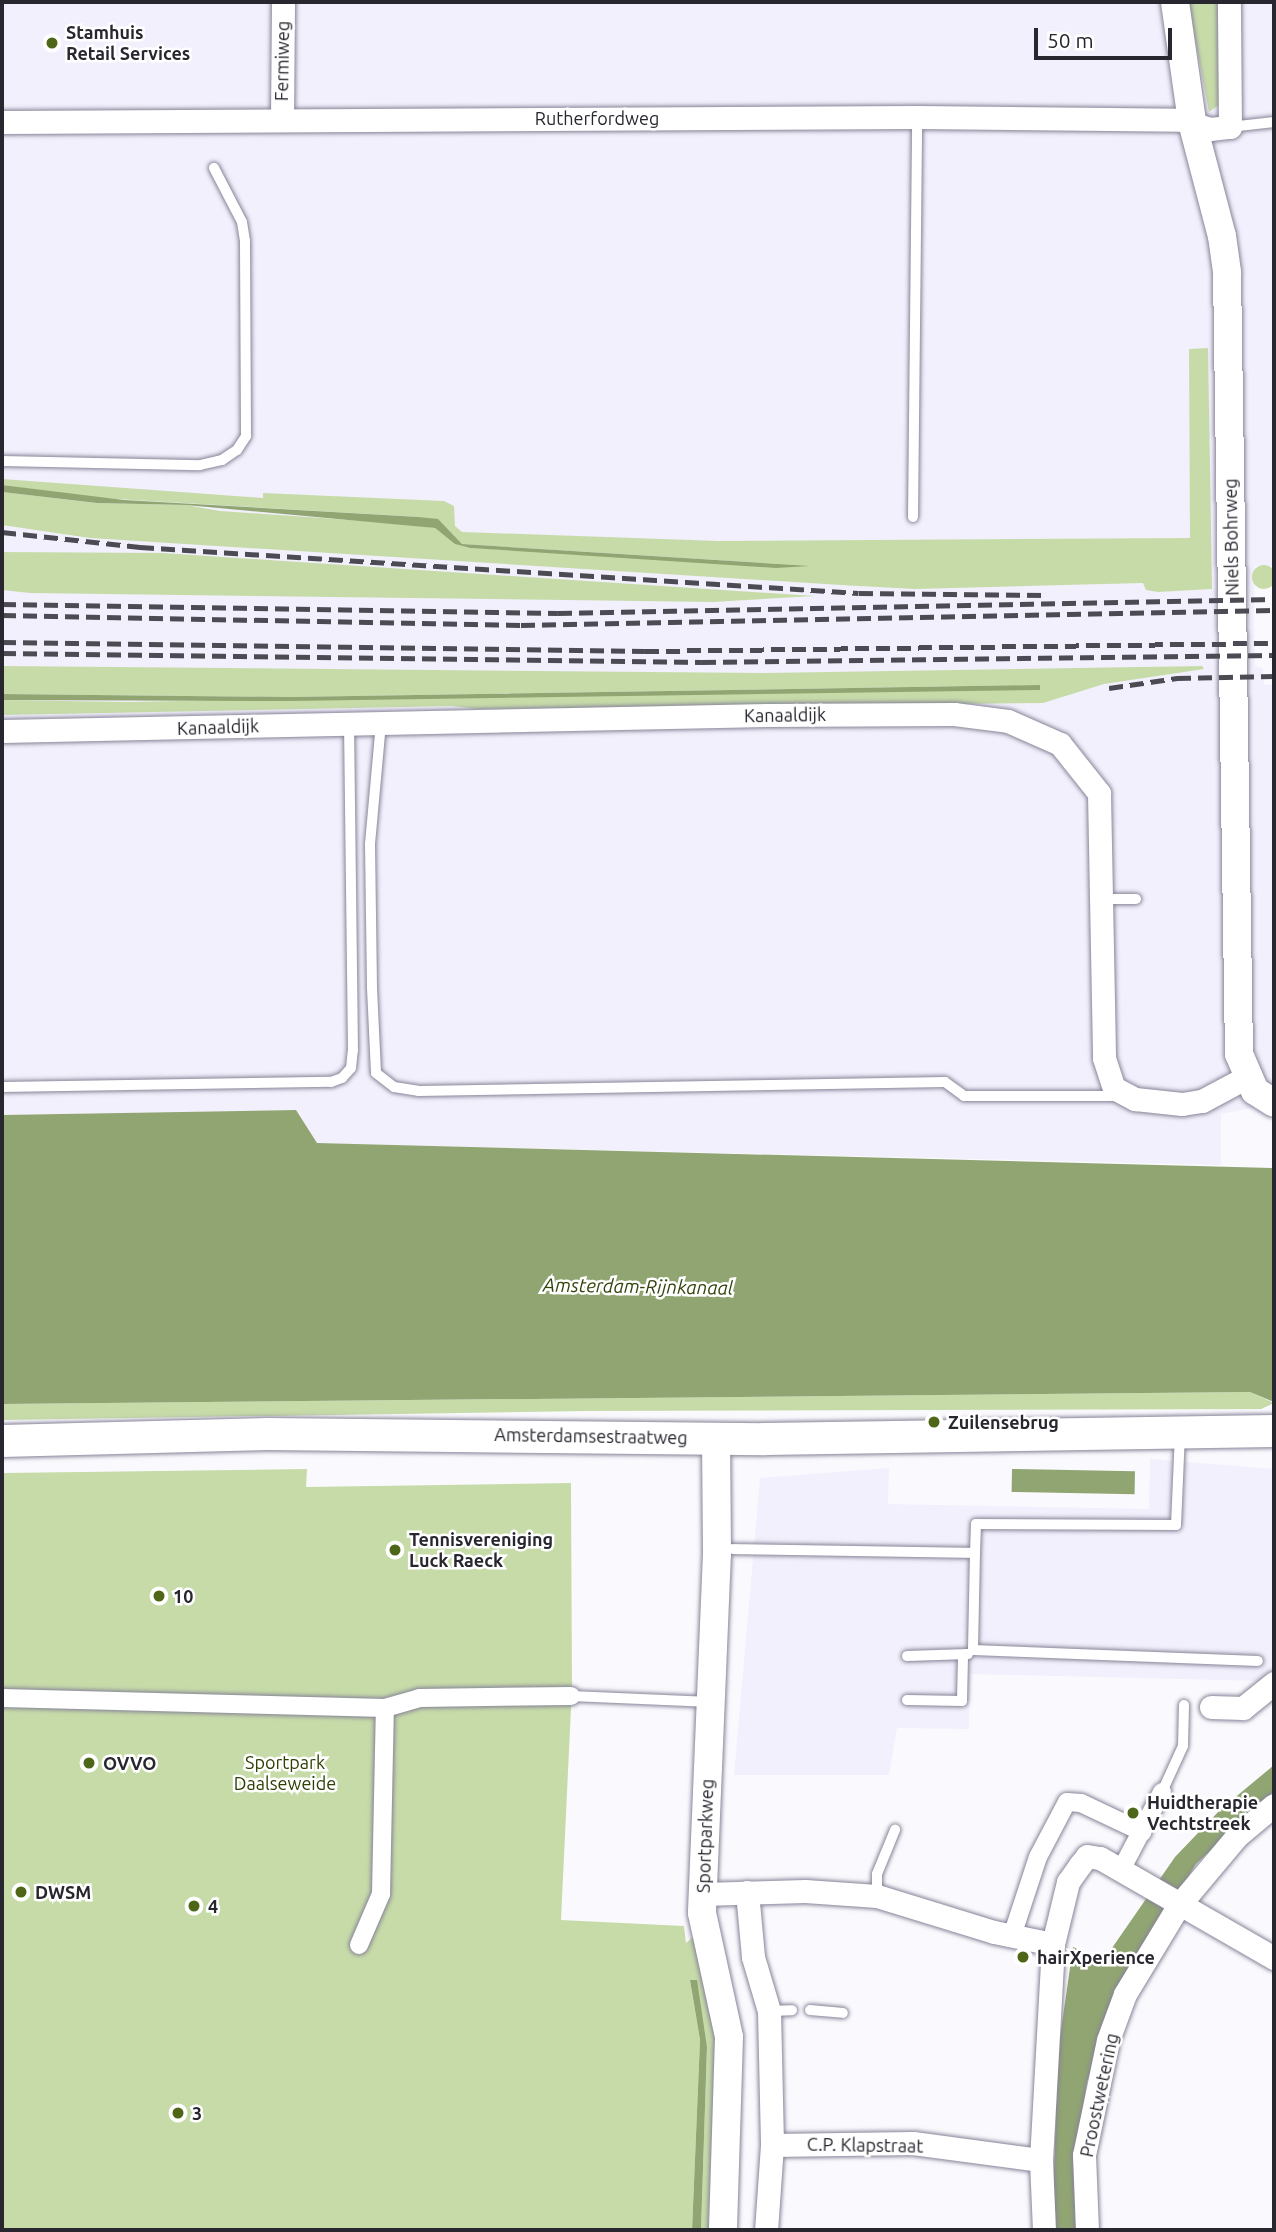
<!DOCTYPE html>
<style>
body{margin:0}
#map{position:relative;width:1276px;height:2232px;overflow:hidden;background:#fafafe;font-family:Ubuntu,sans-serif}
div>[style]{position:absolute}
.built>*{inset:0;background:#f2f0fc}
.green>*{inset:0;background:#c7dba9}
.round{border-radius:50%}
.water>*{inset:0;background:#91a573;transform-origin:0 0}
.roads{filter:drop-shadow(0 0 2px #878498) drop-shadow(0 0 2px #878498)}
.service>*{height:10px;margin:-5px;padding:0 5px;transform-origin:5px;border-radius:5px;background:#fff}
.pedestrian>*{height:18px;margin:-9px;padding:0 9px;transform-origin:9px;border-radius:9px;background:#fff}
.minor>*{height:23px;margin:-11.5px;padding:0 11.5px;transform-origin:11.5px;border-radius:11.5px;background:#fff}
.tertiary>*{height:28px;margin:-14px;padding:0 14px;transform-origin:14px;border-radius:14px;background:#fff}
.secondary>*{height:32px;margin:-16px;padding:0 16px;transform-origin:16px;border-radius:16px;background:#fff}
.rail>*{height:5px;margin-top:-2.5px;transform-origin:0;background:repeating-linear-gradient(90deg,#4c4b53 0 14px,transparent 0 21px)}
.dots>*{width:19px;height:19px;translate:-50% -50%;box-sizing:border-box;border:4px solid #fff;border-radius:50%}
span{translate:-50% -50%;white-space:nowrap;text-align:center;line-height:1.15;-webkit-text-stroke:5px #fff;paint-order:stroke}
.poi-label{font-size:18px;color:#28272f;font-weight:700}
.left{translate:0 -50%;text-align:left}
.street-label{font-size:18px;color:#28272f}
.park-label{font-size:18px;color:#2e3f04}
.water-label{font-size:19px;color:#33450c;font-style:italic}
.frame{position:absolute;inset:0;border:4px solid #28272f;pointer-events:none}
.scale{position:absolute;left:1034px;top:28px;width:138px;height:32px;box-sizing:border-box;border:4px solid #28272f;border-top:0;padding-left:9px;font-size:21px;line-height:24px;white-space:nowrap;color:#28272f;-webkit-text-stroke:5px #fff;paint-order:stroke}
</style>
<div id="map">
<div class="built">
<div style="clip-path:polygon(2px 2px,1274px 2px,1274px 566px,1255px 566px,1254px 622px,1255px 666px,1263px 668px,1264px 685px,1274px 684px,1274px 1104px,1221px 1114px,1221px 1165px,316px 1143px,295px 1110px,2px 1115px)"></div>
<div style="clip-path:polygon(1150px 1459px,1274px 1469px,1274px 1670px,1261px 1681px,970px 1674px,969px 1729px,897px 1728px,889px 1775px,734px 1775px,760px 1478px,889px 1468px,888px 1504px,1149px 1509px)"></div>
</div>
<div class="green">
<div style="clip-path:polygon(1188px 2px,1219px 2px,1220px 104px,1209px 112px)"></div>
<div style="clip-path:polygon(1208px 348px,1212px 589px,1158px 592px,1146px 590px,1143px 583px,915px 589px,841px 585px,90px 538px,2px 525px,2px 492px,97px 503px,186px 505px,220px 511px,393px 523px,435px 528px,456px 544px,470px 548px,810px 566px,462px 544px,438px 520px,419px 517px,99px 498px,2px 485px,2px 479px,263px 498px,263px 493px,444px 501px,454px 506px,455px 526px,462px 532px,719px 541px,1190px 538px,1189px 349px)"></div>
<div style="clip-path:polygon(2px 552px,163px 553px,815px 596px,713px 602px,30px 593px,2px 590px)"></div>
<div class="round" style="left:1252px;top:565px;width:24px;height:24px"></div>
<div style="clip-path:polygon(2px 666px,765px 673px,1202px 666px,1204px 669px,1104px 684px,1043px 703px,477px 709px,452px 706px,2px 715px,2px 700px,128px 702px,1040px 685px,291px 697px,2px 694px)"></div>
<div style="clip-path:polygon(1250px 1392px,1274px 1403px,1261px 1409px,588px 1411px,2px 1420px,2px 1404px)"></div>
<div style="clip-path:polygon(307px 1469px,306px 1487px,571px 1483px,572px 1687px,561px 1920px,684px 1926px,686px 1943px,699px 1932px,716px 2021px,715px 2230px,701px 2230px,707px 2047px,690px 1980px,700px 2040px,692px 2230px,2px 2230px,2px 1473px)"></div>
</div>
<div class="water">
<div style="clip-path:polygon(2px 485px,124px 500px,419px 517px,438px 519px,462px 544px,810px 566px,776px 568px,470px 548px,455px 544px,435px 528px,186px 505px,97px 503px,2px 492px)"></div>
<div style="clip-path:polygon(1040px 685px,1040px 690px,290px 701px,2px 700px,2px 694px,291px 697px)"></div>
<div style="clip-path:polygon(296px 1110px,317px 1143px,1274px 1168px,1274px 1402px,1250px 1392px,2px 1404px,2px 1115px)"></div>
<div style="left:1012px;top:1469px;width:123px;height:23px;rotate:1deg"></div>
<div style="clip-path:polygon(1274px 1765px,1274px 1791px,1196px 1864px,1122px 1983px,1087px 2082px,1077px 2149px,1076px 2230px,1052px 2230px,1058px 2051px,1073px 1947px,1103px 1961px,1175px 1857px,1220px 1810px)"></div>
<div style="clip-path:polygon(690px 1980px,697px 1980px,707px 2047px,701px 2230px,692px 2230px,700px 2040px)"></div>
</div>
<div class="roads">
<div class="service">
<div style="left:1230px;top:127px;width:44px;rotate:-6.5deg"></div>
<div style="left:2px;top:461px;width:198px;rotate:1.2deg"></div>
<div style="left:200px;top:465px;width:23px;rotate:-13deg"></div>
<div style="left:222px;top:460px;width:18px;rotate:-34deg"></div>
<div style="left:237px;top:450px;width:17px;rotate:-57deg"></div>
<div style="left:246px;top:436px;width:195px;rotate:-90.3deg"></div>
<div style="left:245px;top:241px;width:19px;rotate:-99deg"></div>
<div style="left:242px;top:222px;width:61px;rotate:-117.4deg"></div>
<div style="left:913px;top:517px;width:400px;rotate:-89.4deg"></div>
<div style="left:381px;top:723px;width:121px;rotate:95.2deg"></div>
<div style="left:370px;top:844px;width:144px;rotate:89.2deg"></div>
<div style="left:372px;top:988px;width:85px;rotate:87.3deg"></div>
<div style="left:376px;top:1073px;width:23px;rotate:38deg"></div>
<div style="left:394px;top:1087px;width:24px;rotate:9deg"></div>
<div style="left:418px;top:1091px;width:527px;rotate:-0.98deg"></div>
<div style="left:945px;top:1082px;width:24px;rotate:36deg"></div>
<div style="left:964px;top:1096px;width:156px"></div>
<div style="left:1103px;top:899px;width:33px"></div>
<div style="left:2px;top:1087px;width:329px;rotate:-0.9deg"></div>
<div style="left:331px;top:1082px;width:12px;rotate:-20deg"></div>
<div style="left:342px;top:1078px;width:13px;rotate:-48deg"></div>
<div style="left:351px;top:1068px;width:18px;rotate:-84deg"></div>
<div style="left:353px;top:1050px;width:326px;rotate:-90.7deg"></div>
<div style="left:733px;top:1549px;width:242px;rotate:0.9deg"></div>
<div style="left:975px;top:1553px;width:97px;rotate:91.2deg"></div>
<div style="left:973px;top:1650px;width:285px;rotate:2.2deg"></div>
<div style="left:975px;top:1553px;width:29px;rotate:-88deg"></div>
<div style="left:976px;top:1524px;width:200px;rotate:0.3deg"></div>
<div style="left:1176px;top:1525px;width:91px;rotate:-87.5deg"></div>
<div style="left:907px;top:1656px;width:61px;rotate:-1.9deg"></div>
<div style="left:571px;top:1696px;width:140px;rotate:2.5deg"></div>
<div style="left:907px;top:1700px;width:55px;rotate:1deg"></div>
<div style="left:962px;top:1701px;width:44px;rotate:-88.7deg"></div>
<div style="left:1162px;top:1792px;width:51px;rotate:-65.5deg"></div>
<div style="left:1183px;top:1746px;width:41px;rotate:-88.6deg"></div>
<div style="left:877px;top:1896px;width:22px;rotate:-90deg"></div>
<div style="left:877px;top:1874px;width:48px;rotate:-67.8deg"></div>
<div style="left:810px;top:2010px;width:33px;rotate:5deg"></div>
<div style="left:769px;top:2011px;width:23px;rotate:-2deg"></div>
</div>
<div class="pedestrian">
<div style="left:2px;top:1698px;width:383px;rotate:1.5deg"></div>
<div style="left:385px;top:1708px;width:35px;rotate:-16deg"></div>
<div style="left:419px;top:1698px;width:152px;rotate:-0.8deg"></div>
<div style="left:1122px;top:1868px;width:86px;rotate:-62.2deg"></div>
<div style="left:1012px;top:1936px;width:83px;rotate:-71.8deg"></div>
<div style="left:1038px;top:1857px;width:62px;rotate:-62.2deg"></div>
<div style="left:1067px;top:1802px;width:14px;rotate:4deg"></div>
<div style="left:1081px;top:1803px;width:68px;rotate:25.4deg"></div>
<div style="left:359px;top:1945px;width:56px;rotate:-66.7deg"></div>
<div style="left:381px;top:1894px;width:186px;rotate:-88.8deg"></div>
</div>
<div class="minor">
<div style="left:282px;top:119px;width:117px;rotate:-89.5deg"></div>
<div style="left:2px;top:122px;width:915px;rotate:-0.31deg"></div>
<div style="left:917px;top:117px;width:265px;rotate:0.6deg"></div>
<div style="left:1182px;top:120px;width:29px;rotate:18deg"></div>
<div style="left:1210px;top:129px;width:20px;rotate:-6deg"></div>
<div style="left:1230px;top:127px;width:125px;rotate:-90.5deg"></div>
<div style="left:2px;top:731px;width:765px;rotate:-1.2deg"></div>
<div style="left:767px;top:715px;width:187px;rotate:-0.3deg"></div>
<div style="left:954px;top:714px;width:54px;rotate:7.4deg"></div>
<div style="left:1008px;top:721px;width:57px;rotate:23.9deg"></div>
<div style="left:1060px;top:744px;width:63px;rotate:51.5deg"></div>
<div style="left:1099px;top:793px;width:265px;rotate:88.9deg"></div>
<div style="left:1104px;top:1058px;width:32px;rotate:72deg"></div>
<div style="left:1114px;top:1088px;width:24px;rotate:28deg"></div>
<div style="left:1135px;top:1099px;width:47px;rotate:6.1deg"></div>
<div style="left:1182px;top:1104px;width:20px;rotate:-9deg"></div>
<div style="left:1202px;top:1101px;width:51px;rotate:-28.1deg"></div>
<div style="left:1211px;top:1707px;width:32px;rotate:2deg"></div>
<div style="left:1243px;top:1708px;width:40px;rotate:-39deg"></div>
<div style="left:747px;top:1892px;width:65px;rotate:84.7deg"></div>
<div style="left:753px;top:1957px;width:56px;rotate:73.5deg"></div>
<div style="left:769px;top:2011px;width:134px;rotate:88.7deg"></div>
<div style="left:772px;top:2145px;width:85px;rotate:94deg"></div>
<div style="left:703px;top:1894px;width:102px;rotate:-1.7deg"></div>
<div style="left:805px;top:1891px;width:72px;rotate:4deg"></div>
<div style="left:877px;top:1896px;width:122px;rotate:17.1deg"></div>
<div style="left:994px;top:1932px;width:60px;rotate:11.5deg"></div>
<div style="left:772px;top:2145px;width:141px;rotate:-0.8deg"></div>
<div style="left:913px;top:2143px;width:129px;rotate:7.6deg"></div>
<div style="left:1044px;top:2230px;width:70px;rotate:-92.5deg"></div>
<div style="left:1041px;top:2160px;width:216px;rotate:-86.8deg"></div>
<div style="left:1053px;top:1944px;width:64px;rotate:-76.4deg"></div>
<div style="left:1068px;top:1882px;width:21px;rotate:-55deg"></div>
<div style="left:1080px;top:1865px;width:11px;rotate:-52deg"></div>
<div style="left:1087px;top:1856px;width:13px;rotate:9deg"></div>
<div style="left:1100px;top:1858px;width:201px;rotate:29.9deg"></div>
<div style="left:1087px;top:2230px;width:75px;rotate:-92.3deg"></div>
<div style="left:1084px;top:2155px;width:117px;rotate:-78.2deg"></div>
<div style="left:1108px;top:2040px;width:49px;rotate:-69.7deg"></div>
<div style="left:1125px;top:1994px;width:104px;rotate:-58.8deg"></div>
<div style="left:1179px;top:1905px;width:90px;rotate:-50deg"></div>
<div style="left:1237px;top:1836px;width:48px;rotate:-40deg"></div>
</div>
<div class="tertiary">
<div style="left:1175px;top:2px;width:121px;rotate:81.9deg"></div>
<div style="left:1192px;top:122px;width:118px;rotate:75.3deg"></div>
<div style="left:1222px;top:236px;width:37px;rotate:82deg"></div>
<div style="left:1227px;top:273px;width:781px;rotate:89.12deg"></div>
<div style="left:1239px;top:1054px;width:40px;rotate:66.6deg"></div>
<div style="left:1255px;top:1091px;width:22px;rotate:32deg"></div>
<div style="left:716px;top:1438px;width:115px;rotate:89.5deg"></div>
<div style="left:717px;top:1553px;width:360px;rotate:92.4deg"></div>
<div style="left:702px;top:1913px;width:127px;rotate:77.7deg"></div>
<div style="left:729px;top:2037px;width:193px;rotate:91.8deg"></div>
</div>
<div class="secondary">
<div style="left:2px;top:1441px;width:266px;rotate:-1.5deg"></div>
<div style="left:268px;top:1434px;width:497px;rotate:0.6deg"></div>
<div style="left:765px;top:1439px;width:509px;rotate:-0.9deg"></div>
</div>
</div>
<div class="rail">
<div style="left:2px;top:532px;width:139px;rotate:6.2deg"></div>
<div style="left:140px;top:547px;width:720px;rotate:3.66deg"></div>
<div style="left:859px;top:593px;width:189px;rotate:0.6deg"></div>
<div style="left:2px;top:604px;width:556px;rotate:0.93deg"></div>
<div style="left:558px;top:613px;width:716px;rotate:-1.12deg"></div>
<div style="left:2px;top:615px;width:519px;rotate:1.1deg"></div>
<div style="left:521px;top:625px;width:753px;rotate:-1.14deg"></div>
<div style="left:2px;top:642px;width:643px;rotate:0.8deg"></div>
<div style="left:645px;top:651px;width:629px;rotate:-0.73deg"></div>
<div style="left:2px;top:653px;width:700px;rotate:0.74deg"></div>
<div style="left:702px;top:662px;width:572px;rotate:-0.7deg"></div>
<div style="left:1109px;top:688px;width:69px;rotate:-8.4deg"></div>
<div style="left:1177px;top:678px;width:97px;rotate:-1.2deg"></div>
</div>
<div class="dots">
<div style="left:52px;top:43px;background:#4e6617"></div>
<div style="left:934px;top:1422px;background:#4e6617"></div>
<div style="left:395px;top:1550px;background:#4e6617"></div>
<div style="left:159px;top:1596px;background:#4e6617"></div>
<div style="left:89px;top:1763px;background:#4e6617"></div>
<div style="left:1133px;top:1813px;background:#4e6617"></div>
<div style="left:21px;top:1892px;background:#4e6617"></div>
<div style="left:194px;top:1906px;background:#4e6617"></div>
<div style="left:1023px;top:1957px;background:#4e6617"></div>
<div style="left:178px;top:2113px;background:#4e6617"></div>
</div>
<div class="poi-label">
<span class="left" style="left:66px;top:43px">Stamhuis<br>Retail Services</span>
<span class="left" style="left:948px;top:1422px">Zuilensebrug</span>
<span class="left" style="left:409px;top:1550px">Tennisvereniging<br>Luck Raeck</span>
<span class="left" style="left:173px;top:1596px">10</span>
<span class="left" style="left:103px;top:1763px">OVVO</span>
<span class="left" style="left:1147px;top:1813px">Huidtherapie<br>Vechtstreek</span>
<span class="left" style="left:35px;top:1892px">DWSM</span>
<span class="left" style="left:208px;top:1906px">4</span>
<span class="left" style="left:1037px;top:1957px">hairXperience</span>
<span class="left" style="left:192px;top:2113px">3</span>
</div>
<div class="street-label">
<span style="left:282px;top:61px;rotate:-89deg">Fermiweg</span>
<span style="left:597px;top:118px">Rutherfordweg</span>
<span style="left:1231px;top:537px;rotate:-91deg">Niels Bohrweg</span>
<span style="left:785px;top:715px;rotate:-1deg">Kanaaldijk</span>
<span style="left:218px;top:727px;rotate:-2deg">Kanaaldijk</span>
<span style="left:591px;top:1436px;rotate:1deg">Amsterdamsestraatweg</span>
<span style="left:705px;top:1836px;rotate:-88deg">Sportparkweg</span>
<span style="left:1099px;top:2095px;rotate:-78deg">Proostwetering</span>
<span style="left:865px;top:2145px;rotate:1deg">C.P. Klapstraat</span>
</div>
<div class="park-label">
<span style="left:285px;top:1773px">Sportpark<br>Daalseweide</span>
</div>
<div class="water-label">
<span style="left:638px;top:1287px;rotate:1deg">Amsterdam-Rijnkanaal</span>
</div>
<div class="frame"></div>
<div class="scale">50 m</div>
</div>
